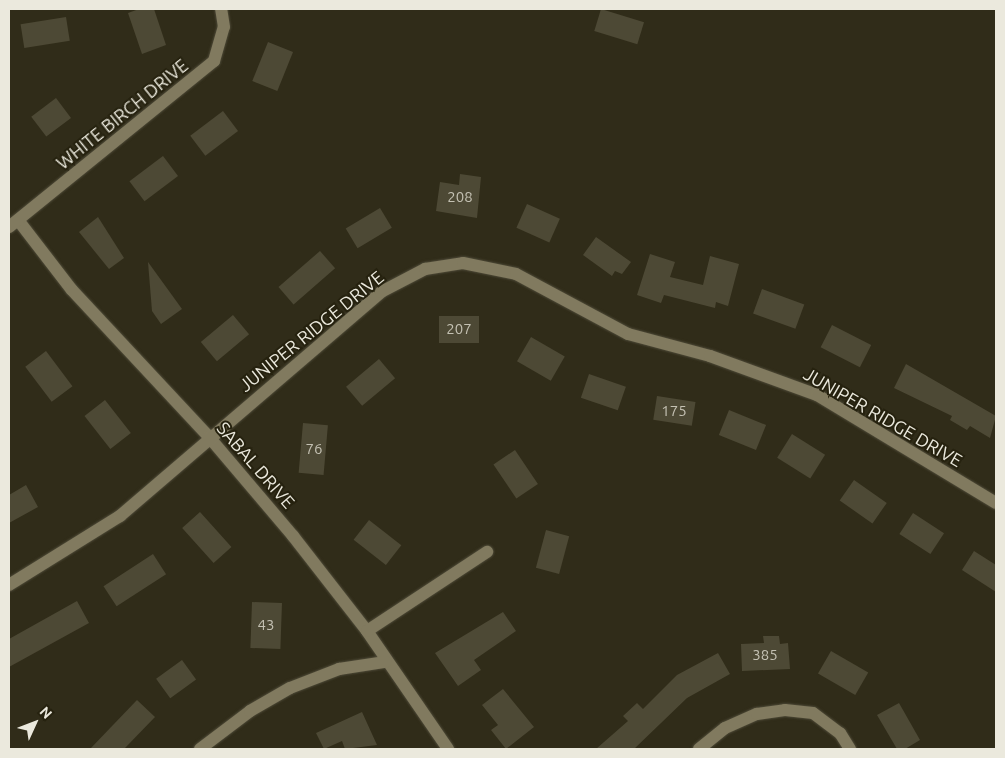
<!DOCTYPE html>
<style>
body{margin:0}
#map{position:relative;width:1005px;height:758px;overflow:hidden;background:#302c19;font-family:Ubuntu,sans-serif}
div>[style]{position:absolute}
.building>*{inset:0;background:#4d4935;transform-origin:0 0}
.roads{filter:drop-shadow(0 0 1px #4e4a38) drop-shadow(0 0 1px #4e4a38)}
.minor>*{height:12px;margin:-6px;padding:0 6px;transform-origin:6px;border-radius:6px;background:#817a5f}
span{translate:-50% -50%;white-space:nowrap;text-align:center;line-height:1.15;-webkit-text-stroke:4px #26220f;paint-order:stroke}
.number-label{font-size:15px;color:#c4c1b3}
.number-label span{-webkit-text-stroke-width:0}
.street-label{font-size:18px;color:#ebe9dd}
.frame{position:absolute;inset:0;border:10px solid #ebe9dd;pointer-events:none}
.north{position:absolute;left:10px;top:698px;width:50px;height:50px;-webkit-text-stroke:4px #26220f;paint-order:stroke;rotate:47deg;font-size:14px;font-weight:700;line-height:20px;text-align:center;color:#ebe9dd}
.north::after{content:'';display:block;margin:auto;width:18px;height:22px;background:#ebe9dd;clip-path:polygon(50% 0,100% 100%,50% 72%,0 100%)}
</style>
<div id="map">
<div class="building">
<div style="clip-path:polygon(139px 9px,154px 9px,166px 45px,142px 54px,128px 13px)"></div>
<div style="left:601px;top:9px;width:45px;height:23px;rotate:17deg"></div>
<div style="left:66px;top:17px;width:24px;height:46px;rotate:81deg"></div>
<div style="left:268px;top:42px;width:27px;height:42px;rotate:22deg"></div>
<div style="left:56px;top:98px;width:25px;height:31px;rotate:53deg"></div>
<div style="left:223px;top:111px;width:25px;height:41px;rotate:53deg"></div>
<div style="left:163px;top:156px;width:25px;height:42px;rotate:53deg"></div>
<div style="clip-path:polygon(460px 174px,481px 177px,477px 218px,436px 211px,440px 182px,459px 185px)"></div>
<div style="left:527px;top:204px;width:36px;height:26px;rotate:24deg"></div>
<div style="left:380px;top:208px;width:23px;height:40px;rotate:59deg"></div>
<div style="clip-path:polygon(98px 217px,124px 258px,109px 269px,79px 232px)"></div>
<div style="clip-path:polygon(596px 237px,631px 262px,622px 274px,615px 271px,612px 276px,583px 255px)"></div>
<div style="left:320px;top:251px;width:23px;height:55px;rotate:49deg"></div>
<div style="clip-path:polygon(650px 254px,675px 262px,670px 277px,703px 285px,710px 256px,739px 264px,728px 306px,716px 302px,715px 308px,664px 295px,661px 303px,637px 295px)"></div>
<div style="clip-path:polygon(148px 262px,182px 309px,161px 324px,152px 311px)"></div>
<div style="left:762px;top:289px;width:45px;height:26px;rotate:20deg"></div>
<div style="left:233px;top:315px;width:25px;height:42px;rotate:50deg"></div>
<div style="left:439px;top:316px;width:40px;height:27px"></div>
<div style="left:832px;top:325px;width:44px;height:25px;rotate:27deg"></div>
<div style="left:531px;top:337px;width:39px;height:28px;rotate:30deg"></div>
<div style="left:46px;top:351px;width:44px;height:26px;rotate:53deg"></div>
<div style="left:379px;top:359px;width:25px;height:43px;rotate:50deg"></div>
<div style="clip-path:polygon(906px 364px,996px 416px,990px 438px,970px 426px,967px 430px,950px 420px,952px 416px,894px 388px)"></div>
<div style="left:589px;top:374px;width:39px;height:25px;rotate:19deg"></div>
<div style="left:657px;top:396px;width:39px;height:24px;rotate:9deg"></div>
<div style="left:105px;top:400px;width:42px;height:26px;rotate:52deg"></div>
<div style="left:729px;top:410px;width:40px;height:27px;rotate:22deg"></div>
<div style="left:303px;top:423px;width:25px;height:50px;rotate:5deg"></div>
<div style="left:792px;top:434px;width:39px;height:28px;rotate:32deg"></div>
<div style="left:515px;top:450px;width:41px;height:26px;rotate:56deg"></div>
<div style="left:854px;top:480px;width:40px;height:25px;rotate:35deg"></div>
<div style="clip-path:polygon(26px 485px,38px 507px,9px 523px,9px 495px)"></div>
<div style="left:200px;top:512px;width:47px;height:24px;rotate:48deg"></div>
<div style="left:913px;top:513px;width:37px;height:25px;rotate:33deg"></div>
<div style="left:369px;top:520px;width:41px;height:25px;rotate:38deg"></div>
<div style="left:546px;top:530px;width:24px;height:39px;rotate:15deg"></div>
<div style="clip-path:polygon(974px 551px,996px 565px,996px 592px,962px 570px)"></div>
<div style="left:153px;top:554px;width:24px;height:59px;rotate:57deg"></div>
<div style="clip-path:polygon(77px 601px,89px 623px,9px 667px,9px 639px)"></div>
<div style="left:252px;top:602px;width:30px;height:46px;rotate:2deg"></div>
<div style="clip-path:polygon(503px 612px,516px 631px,474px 660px,481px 670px,458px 686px,435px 653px)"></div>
<div style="clip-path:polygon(763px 636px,779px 636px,780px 644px,788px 643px,790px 669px,742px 671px,741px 644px,764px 643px)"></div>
<div style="left:831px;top:651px;width:43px;height:26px;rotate:30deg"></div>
<div style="clip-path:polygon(718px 653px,730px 674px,687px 698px,634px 749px,596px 749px,628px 721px,623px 716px,637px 703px,643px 709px,677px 675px)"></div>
<div style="left:182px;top:660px;width:24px;height:32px;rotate:54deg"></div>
<div style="clip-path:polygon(503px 689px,534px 727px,506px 749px,491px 730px,498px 725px,482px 705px)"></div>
<div style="clip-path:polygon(137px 700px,155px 717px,124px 749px,90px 749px)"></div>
<div style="clip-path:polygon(899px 703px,920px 740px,905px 749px,897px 749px,877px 715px)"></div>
<div style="clip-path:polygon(362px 712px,377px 745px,345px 749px,342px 741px,324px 749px,316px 733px)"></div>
</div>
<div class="roads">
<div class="minor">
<div style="left:18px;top:220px;width:88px;rotate:52.4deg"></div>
<div style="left:72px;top:290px;width:201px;rotate:47deg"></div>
<div style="left:209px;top:437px;width:130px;rotate:49.7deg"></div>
<div style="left:293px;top:536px;width:120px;rotate:52.1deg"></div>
<div style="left:367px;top:631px;width:143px;rotate:55.5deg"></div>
<div style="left:9px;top:227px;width:264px;rotate:-39deg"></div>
<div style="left:214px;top:61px;width:35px;rotate:-74deg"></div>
<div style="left:224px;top:27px;width:18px;rotate:-99deg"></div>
<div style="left:9px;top:585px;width:131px;rotate:-31.9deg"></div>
<div style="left:120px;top:516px;width:344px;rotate:-40.6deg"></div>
<div style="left:381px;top:292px;width:50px;rotate:-27.6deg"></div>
<div style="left:425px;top:269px;width:38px;rotate:-9deg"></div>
<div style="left:463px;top:263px;width:54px;rotate:11.7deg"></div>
<div style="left:516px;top:274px;width:127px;rotate:28.2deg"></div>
<div style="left:628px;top:334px;width:85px;rotate:15deg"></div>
<div style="left:710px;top:356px;width:114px;rotate:20deg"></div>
<div style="left:817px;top:395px;width:209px;rotate:31.1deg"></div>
<div style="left:367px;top:631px;width:144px;rotate:-33.4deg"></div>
<div style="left:200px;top:749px;width:63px;rotate:-37.2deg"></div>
<div style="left:250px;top:711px;width:46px;rotate:-29.9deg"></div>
<div style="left:290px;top:688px;width:53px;rotate:-21.2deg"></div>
<div style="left:339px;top:669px;width:47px;rotate:-8.7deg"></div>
<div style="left:699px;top:749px;width:33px;rotate:-39deg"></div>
<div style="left:725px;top:728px;width:35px;rotate:-24deg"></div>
<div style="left:757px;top:714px;width:28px;rotate:-8deg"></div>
<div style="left:785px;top:710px;width:28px;rotate:6deg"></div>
<div style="left:813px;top:713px;width:34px;rotate:37deg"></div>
<div style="left:840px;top:733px;width:19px;rotate:58deg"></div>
</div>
</div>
<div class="number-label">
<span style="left:460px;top:197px">208</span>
<span style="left:459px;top:329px">207</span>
<span style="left:674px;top:411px">175</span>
<span style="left:314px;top:449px">76</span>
<span style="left:266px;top:625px">43</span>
<span style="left:765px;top:655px">385</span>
</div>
<div class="street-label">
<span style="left:122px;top:114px;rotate:-39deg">WHITE BIRCH DRIVE</span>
<span style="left:311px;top:331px;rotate:-39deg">JUNIPER RIDGE DRIVE</span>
<span style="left:883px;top:417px;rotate:30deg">JUNIPER RIDGE DRIVE</span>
<span style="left:256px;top:465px;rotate:49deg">SABAL DRIVE</span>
</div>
<div class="frame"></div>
<div class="north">N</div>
</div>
